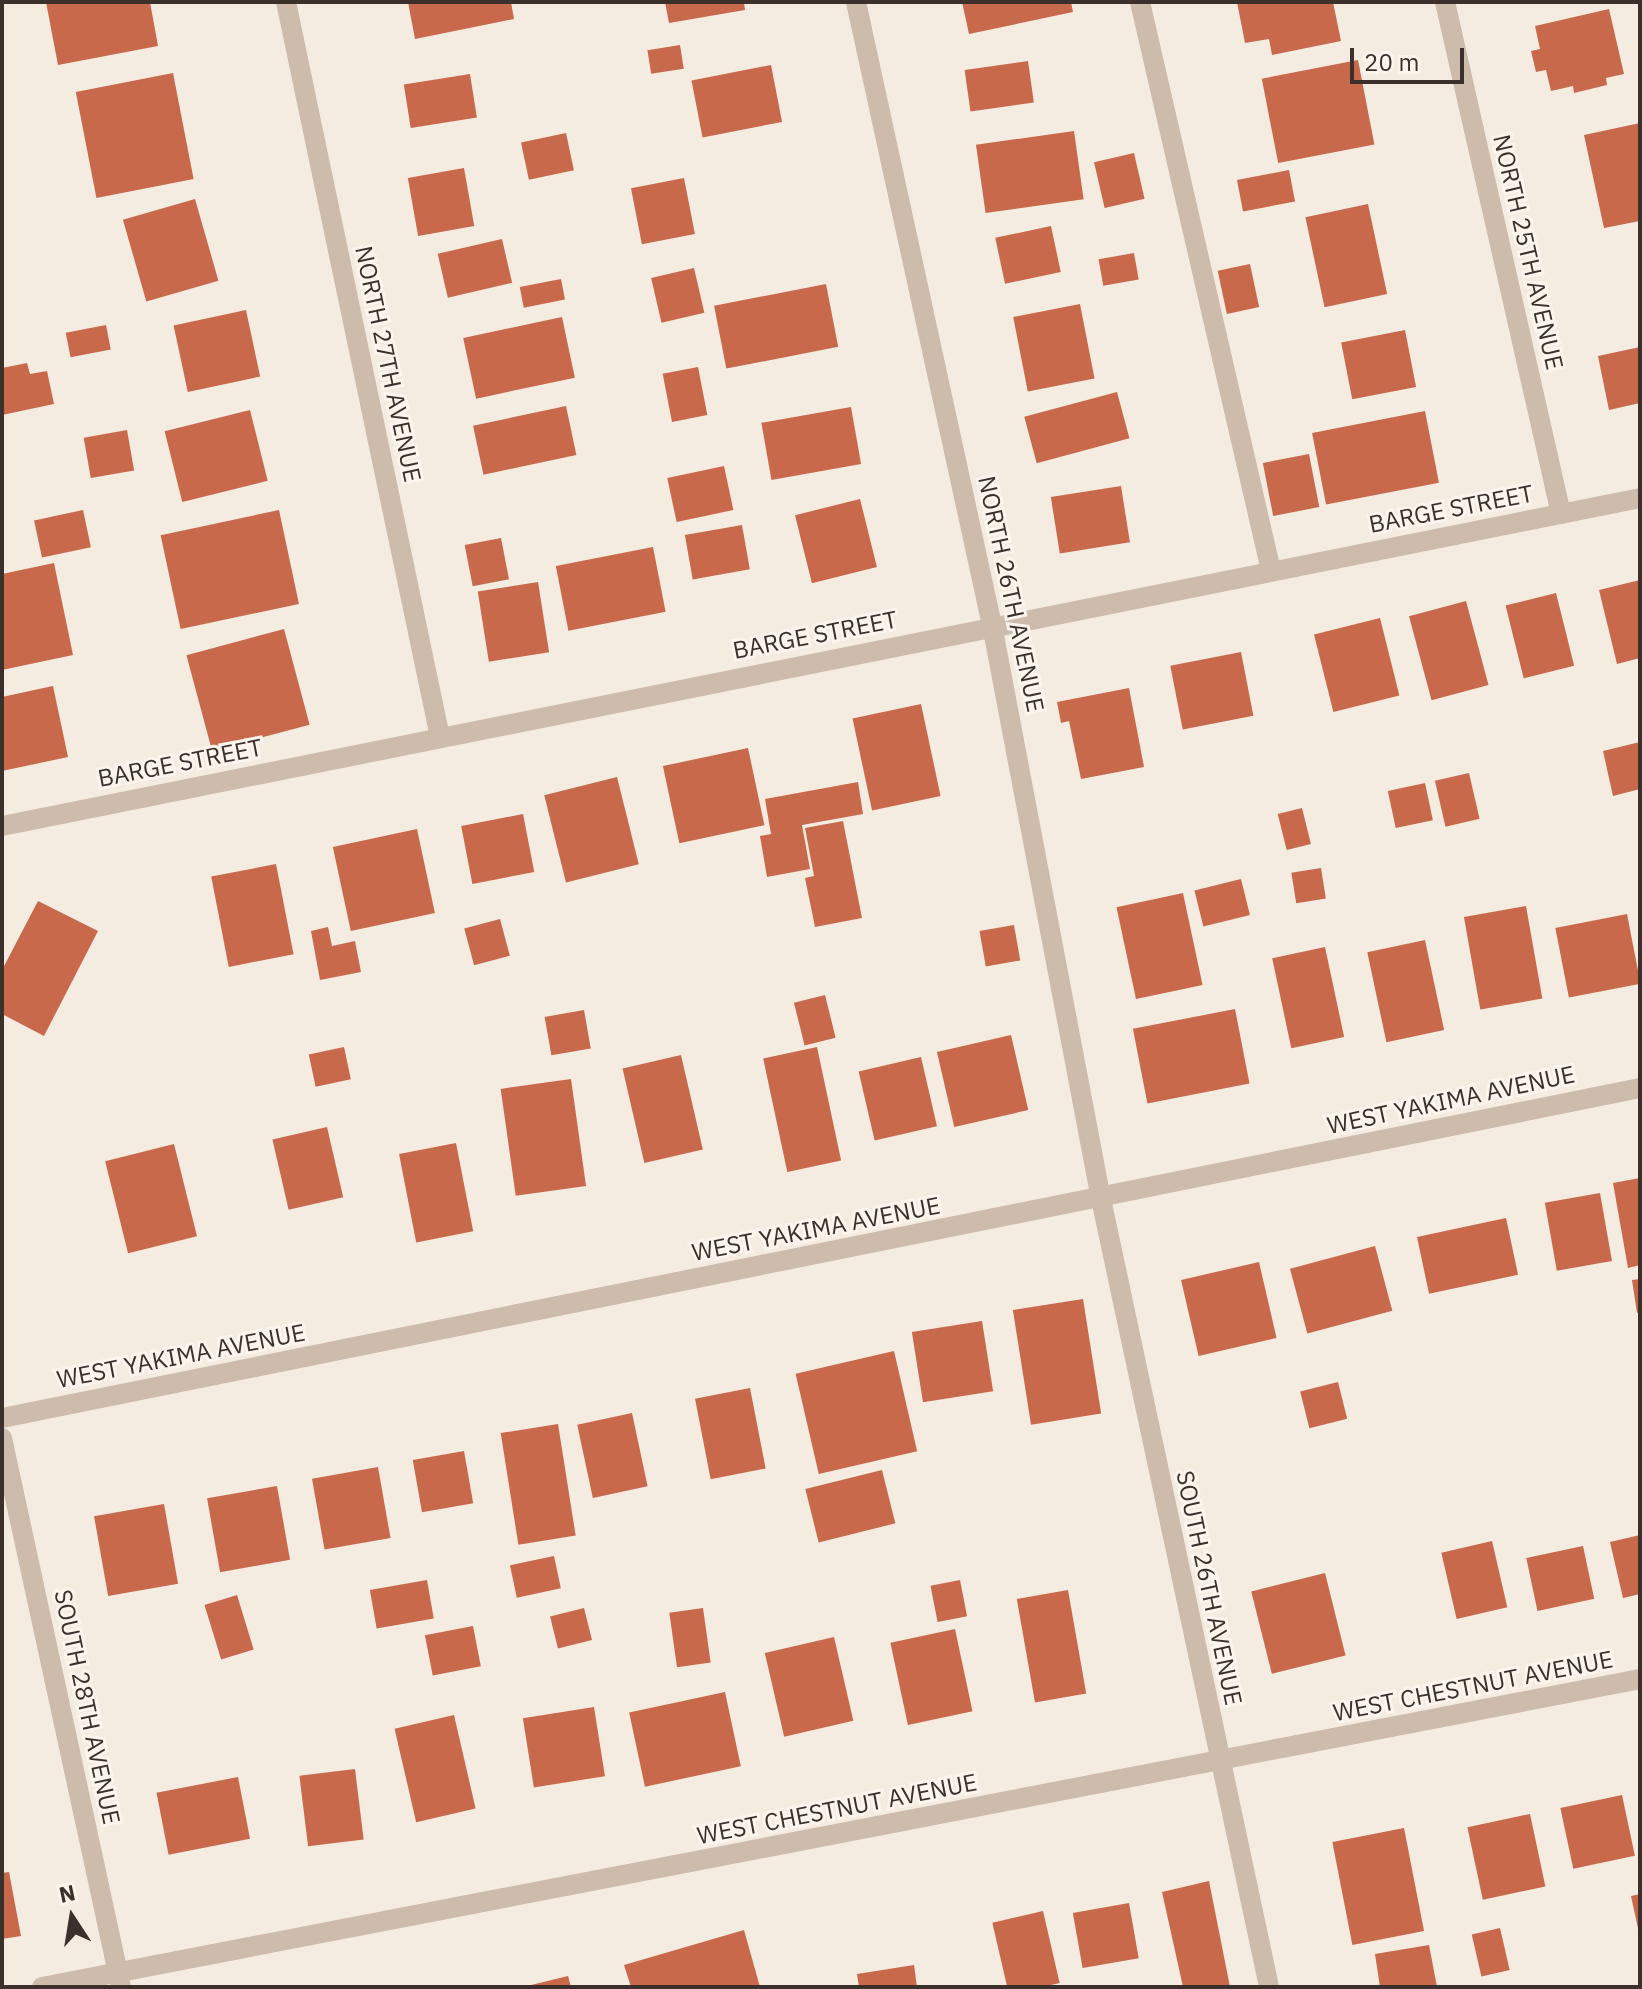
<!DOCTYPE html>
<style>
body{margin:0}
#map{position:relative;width:1642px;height:1989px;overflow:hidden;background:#f4ebe1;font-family:"IBM Plex Sans",sans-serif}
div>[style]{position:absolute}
.building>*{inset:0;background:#c8694b;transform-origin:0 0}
.minor>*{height:20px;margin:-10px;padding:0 10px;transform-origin:10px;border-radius:10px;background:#cdbbac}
span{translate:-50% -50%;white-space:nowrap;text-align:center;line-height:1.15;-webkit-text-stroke:6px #fbf5ee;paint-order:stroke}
.street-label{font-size:24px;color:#3b302b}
.frame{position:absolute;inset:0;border:4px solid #3b302b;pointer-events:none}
.north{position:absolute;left:32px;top:1877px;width:80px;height:80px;-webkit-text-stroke:6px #fbf5ee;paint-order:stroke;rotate:348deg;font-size:22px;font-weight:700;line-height:32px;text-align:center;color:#3b302b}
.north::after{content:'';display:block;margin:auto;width:28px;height:36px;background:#3b302b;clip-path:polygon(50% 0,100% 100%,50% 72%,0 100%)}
.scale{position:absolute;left:1350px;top:48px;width:114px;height:36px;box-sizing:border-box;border:4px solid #3b302b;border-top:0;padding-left:10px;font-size:24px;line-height:28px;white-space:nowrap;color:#3b302b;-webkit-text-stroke:6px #fbf5ee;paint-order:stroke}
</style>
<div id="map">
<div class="building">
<div style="clip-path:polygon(46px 2px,150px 2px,158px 46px,58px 65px)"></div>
<div style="clip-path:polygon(408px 2px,511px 2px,514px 19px,415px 39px)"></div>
<div style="clip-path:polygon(665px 2px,744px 2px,745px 10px,669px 23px)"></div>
<div style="clip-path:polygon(962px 2px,1071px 2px,1073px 12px,969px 34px)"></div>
<div style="clip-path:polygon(1237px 2px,1333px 2px,1341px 41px,1272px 55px,1269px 39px,1245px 43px)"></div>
<div style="clip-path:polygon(1609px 9px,1624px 74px,1606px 78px,1607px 85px,1574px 93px,1573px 86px,1551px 91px,1546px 70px,1536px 72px,1531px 51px,1540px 49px,1535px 26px)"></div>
<div style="left:680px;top:45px;width:24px;height:33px;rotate:81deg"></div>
<div style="left:1358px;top:60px;width:86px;height:98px;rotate:79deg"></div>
<div style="left:1028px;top:61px;width:42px;height:64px;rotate:82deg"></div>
<div style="left:771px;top:65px;width:58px;height:81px;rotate:79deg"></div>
<div style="left:173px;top:73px;width:108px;height:99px;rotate:79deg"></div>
<div style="left:470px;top:74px;width:44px;height:67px;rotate:81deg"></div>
<div style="clip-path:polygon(1640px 123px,1640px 221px,1604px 228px,1584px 135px)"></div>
<div style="left:1074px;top:131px;width:69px;height:99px;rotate:82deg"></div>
<div style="left:566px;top:133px;width:38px;height:46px;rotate:78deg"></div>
<div style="left:1134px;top:153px;width:47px;height:41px;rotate:77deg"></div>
<div style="left:464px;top:168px;width:59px;height:57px;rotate:80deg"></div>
<div style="left:1289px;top:170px;width:32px;height:53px;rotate:79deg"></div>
<div style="left:684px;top:178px;width:57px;height:54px;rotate:79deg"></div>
<div style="left:195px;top:199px;width:85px;height:75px;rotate:74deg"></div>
<div style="left:1368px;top:204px;width:92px;height:64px;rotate:78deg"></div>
<div style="left:1051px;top:226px;width:47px;height:57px;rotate:78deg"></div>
<div style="left:502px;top:239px;width:45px;height:66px;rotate:77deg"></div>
<div style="left:1134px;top:253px;width:27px;height:36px;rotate:80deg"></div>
<div style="left:1250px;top:264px;width:44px;height:33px;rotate:78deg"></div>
<div style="left:694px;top:268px;width:46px;height:44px;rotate:77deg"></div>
<div style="left:561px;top:279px;width:21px;height:42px;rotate:79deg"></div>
<div style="left:826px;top:284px;width:64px;height:114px;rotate:79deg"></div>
<div style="left:1080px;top:304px;width:76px;height:68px;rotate:79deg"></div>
<div style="left:246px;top:310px;width:68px;height:74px;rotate:78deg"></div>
<div style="left:562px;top:317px;width:62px;height:101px;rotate:78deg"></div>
<div style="left:106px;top:325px;width:25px;height:41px;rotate:79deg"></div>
<div style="left:1405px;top:330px;width:58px;height:65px;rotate:79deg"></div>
<div style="clip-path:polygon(1640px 347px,1640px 403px,1609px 410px,1598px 356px)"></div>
<div style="clip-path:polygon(27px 363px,30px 374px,47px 371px,54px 404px,2px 415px,2px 368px)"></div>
<div style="left:698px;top:367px;width:49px;height:36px;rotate:79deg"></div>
<div style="left:1117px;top:392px;width:48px;height:96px;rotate:75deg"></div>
<div style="left:566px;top:406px;width:50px;height:95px;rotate:78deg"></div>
<div style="left:851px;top:407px;width:58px;height:91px;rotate:80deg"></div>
<div style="left:250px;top:410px;width:73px;height:88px;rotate:76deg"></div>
<div style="left:1425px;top:411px;width:73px;height:115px;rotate:79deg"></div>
<div style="left:127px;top:430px;width:41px;height:44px;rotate:80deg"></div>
<div style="left:1309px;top:454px;width:54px;height:47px;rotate:79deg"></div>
<div style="left:724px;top:466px;width:45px;height:58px;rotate:78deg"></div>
<div style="left:1121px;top:486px;width:57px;height:71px;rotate:81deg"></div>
<div style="left:860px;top:499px;width:70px;height:67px;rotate:76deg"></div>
<div style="left:83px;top:510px;width:38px;height:50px;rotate:78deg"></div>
<div style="left:279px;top:510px;width:96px;height:121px;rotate:78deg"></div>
<div style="left:742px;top:525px;width:45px;height:58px;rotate:80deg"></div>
<div style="left:501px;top:538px;width:42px;height:37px;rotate:79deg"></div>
<div style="left:653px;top:547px;width:66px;height:99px;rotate:79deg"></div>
<div style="clip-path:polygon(54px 563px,73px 655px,2px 670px,2px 574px)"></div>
<div style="clip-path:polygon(1640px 580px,1640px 658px,1617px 664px,1599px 590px)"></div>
<div style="left:538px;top:582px;width:71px;height:61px;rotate:81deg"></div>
<div style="left:1556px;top:593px;width:75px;height:52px;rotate:76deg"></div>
<div style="left:1466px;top:601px;width:87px;height:59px;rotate:75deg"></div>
<div style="left:1380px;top:618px;width:80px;height:68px;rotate:76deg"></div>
<div style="left:284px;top:629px;width:99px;height:101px;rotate:75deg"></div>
<div style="left:1241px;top:652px;width:65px;height:72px;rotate:79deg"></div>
<div style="clip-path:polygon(53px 686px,68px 757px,2px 771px,2px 697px)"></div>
<div style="clip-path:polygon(1129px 688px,1144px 767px,1081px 779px,1069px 721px,1061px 723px,1057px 702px)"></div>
<div style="left:921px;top:704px;width:94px;height:70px;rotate:78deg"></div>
<div style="clip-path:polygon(1640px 742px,1640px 789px,1613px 796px,1603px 751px)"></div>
<div style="left:748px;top:748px;width:79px;height:87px;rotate:78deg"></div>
<div style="left:1469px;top:773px;width:47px;height:35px;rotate:77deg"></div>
<div style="left:617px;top:777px;width:90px;height:75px;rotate:76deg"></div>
<div style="clip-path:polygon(858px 782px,863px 814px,802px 825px,810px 869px,767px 877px,760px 836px,771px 834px,765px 799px)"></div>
<div style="left:1425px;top:783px;width:38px;height:38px;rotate:78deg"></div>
<div style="left:1302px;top:808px;width:37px;height:25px;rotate:76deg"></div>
<div style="left:523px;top:814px;width:59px;height:63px;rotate:79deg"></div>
<div style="clip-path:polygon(843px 821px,862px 918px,815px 927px,805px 878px,814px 876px,805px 828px)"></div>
<div style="left:417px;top:829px;width:86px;height:86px;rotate:78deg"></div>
<div style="left:276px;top:864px;width:92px;height:66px;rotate:79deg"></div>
<div style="left:1321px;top:868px;width:31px;height:30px;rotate:81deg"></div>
<div style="left:1241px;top:879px;width:37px;height:48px;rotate:76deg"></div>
<div style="left:1183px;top:893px;width:94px;height:68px;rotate:78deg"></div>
<div style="clip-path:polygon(38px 901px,98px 931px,44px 1036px,2px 1014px,2px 970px)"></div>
<div style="left:1526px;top:906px;width:94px;height:63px;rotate:80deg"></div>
<div style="left:1627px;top:914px;width:71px;height:73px;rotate:79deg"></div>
<div style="left:500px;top:919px;width:38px;height:37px;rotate:75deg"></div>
<div style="left:1014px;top:925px;width:36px;height:35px;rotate:80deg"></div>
<div style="clip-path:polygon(328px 927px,332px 946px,355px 941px,361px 972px,320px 980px,311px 931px)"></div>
<div style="left:1425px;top:940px;width:92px;height:59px;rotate:78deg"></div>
<div style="left:1325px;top:947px;width:92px;height:54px;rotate:78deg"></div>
<div style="left:825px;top:995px;width:44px;height:32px;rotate:76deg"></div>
<div style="left:1235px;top:1009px;width:76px;height:104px;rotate:79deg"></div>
<div style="left:584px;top:1010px;width:39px;height:40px;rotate:80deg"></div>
<div style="left:1011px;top:1035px;width:77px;height:76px;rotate:77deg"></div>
<div style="left:344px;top:1047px;width:33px;height:36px;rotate:78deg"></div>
<div style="left:817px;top:1047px;width:116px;height:55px;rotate:78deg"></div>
<div style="left:681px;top:1055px;width:97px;height:60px;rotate:77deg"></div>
<div style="left:921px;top:1057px;width:71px;height:64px;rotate:77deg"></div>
<div style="left:571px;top:1079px;width:108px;height:71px;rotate:82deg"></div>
<div style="left:327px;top:1127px;width:72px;height:56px;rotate:77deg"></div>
<div style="left:456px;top:1143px;width:90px;height:58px;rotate:79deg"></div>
<div style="left:174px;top:1144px;width:95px;height:71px;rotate:76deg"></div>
<div style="clip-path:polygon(1640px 1178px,1640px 1265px,1628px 1268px,1613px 1183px)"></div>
<div style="left:1600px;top:1193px;width:69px;height:56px;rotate:80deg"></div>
<div style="left:1506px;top:1218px;width:58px;height:91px;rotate:78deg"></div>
<div style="left:1375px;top:1246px;width:67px;height:88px;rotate:75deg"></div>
<div style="left:1259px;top:1262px;width:78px;height:80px;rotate:77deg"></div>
<div style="clip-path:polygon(1640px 1279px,1640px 1312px,1637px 1313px,1632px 1280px)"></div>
<div style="left:1083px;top:1299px;width:116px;height:71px;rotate:81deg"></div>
<div style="left:982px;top:1321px;width:71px;height:71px;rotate:81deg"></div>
<div style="left:894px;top:1351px;width:103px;height:101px;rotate:77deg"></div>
<div style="left:1338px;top:1382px;width:38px;height:39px;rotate:76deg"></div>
<div style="left:750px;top:1388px;width:82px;height:56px;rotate:79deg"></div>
<div style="left:632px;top:1413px;width:75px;height:56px;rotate:78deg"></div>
<div style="left:558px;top:1424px;width:113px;height:58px;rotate:81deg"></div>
<div style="left:464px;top:1451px;width:53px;height:52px;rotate:80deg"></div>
<div style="left:378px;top:1467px;width:72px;height:67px;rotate:80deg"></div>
<div style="left:882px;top:1470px;width:55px;height:79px;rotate:76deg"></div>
<div style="left:277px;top:1486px;width:75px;height:71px;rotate:80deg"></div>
<div style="left:164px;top:1504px;width:81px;height:71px;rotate:80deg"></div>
<div style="clip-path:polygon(1640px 1535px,1640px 1594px,1623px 1598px,1610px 1542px)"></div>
<div style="left:1492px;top:1541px;width:68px;height:52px;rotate:77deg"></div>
<div style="left:1583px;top:1546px;width:54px;height:58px;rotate:78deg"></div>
<div style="left:554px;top:1556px;width:33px;height:45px;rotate:78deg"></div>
<div style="left:1325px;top:1573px;width:85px;height:76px;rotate:76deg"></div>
<div style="left:427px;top:1580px;width:39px;height:58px;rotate:80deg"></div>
<div style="left:960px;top:1580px;width:37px;height:30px;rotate:79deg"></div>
<div style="left:1068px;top:1590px;width:105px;height:52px;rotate:80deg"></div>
<div style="left:237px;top:1595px;width:57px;height:34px;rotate:73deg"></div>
<div style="left:584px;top:1608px;width:33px;height:35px;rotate:76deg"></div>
<div style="left:703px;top:1608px;width:55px;height:34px;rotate:82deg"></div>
<div style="left:473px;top:1626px;width:41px;height:49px;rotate:79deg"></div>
<div style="left:955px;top:1629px;width:84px;height:66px;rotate:78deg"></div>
<div style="left:834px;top:1637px;width:86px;height:71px;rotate:77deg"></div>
<div style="left:725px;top:1692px;width:76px;height:98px;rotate:78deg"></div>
<div style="left:594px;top:1707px;width:70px;height:72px;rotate:81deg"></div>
<div style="left:454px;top:1715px;width:96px;height:61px;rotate:77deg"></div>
<div style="left:355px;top:1769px;width:71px;height:56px;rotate:83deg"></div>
<div style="left:238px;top:1777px;width:63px;height:83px;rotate:79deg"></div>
<div style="left:1622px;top:1795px;width:62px;height:63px;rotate:78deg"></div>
<div style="left:1530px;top:1814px;width:74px;height:64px;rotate:78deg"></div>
<div style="left:1404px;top:1828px;width:105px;height:73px;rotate:79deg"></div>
<div style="clip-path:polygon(9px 1872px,21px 1936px,2px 1939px,2px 1873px)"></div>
<div style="clip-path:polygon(1209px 1881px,1230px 1987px,1183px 1987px,1162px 1892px)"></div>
<div style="clip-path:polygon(1640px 1894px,1640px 1933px,1639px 1933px,1631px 1896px)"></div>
<div style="left:1129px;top:1903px;width:56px;height:57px;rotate:80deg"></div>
<div style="left:1043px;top:1911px;width:74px;height:52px;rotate:77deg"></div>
<div style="left:1500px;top:1928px;width:43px;height:29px;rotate:77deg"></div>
<div style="clip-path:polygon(744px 1930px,760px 1987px,631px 1987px,624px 1965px)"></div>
<div style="clip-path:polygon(1429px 1945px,1437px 1987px,1380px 1987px,1375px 1954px)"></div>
<div style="clip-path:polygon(914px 1965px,917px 1987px,859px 1987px,857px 1974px)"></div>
<div style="clip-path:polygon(568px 1976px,571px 1987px,527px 1987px,527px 1986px)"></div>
</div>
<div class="minor">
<div style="left:286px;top:2px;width:751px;rotate:78.17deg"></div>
<div style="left:856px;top:2px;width:638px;rotate:77.69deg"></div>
<div style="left:992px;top:625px;width:584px;rotate:79.25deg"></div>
<div style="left:1101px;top:1199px;width:806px;rotate:77.96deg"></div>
<div style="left:1140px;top:2px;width:584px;rotate:77.03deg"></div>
<div style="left:1445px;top:2px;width:525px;rotate:77.23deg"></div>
<div style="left:2px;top:826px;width:1671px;rotate:-11.32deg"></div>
<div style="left:2px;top:1418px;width:1671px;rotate:-11.39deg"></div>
<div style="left:2px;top:1438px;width:562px;rotate:77.77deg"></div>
<div style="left:42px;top:1987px;width:1627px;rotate:-10.91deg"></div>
</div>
<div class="street-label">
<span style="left:1528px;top:252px;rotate:77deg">NORTH 25TH AVENUE</span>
<span style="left:388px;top:364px;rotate:78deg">NORTH 27TH AVENUE</span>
<span style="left:1451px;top:509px;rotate:-11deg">BARGE STREET</span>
<span style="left:1011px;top:594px;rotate:78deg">NORTH 26TH AVENUE</span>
<span style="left:815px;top:635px;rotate:-11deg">BARGE STREET</span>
<span style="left:180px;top:763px;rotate:-11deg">BARGE STREET</span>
<span style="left:1451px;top:1100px;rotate:-12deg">WEST YAKIMA AVENUE</span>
<span style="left:816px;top:1229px;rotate:-11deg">WEST YAKIMA AVENUE</span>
<span style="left:181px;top:1356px;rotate:-11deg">WEST YAKIMA AVENUE</span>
<span style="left:1209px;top:1588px;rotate:78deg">SOUTH 26TH AVENUE</span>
<span style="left:1473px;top:1686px;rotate:-11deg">WEST CHESTNUT AVENUE</span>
<span style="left:87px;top:1707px;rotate:78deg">SOUTH 28TH AVENUE</span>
<span style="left:837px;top:1809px;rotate:-11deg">WEST CHESTNUT AVENUE</span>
</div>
<div class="frame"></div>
<div class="north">N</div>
<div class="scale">20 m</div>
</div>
